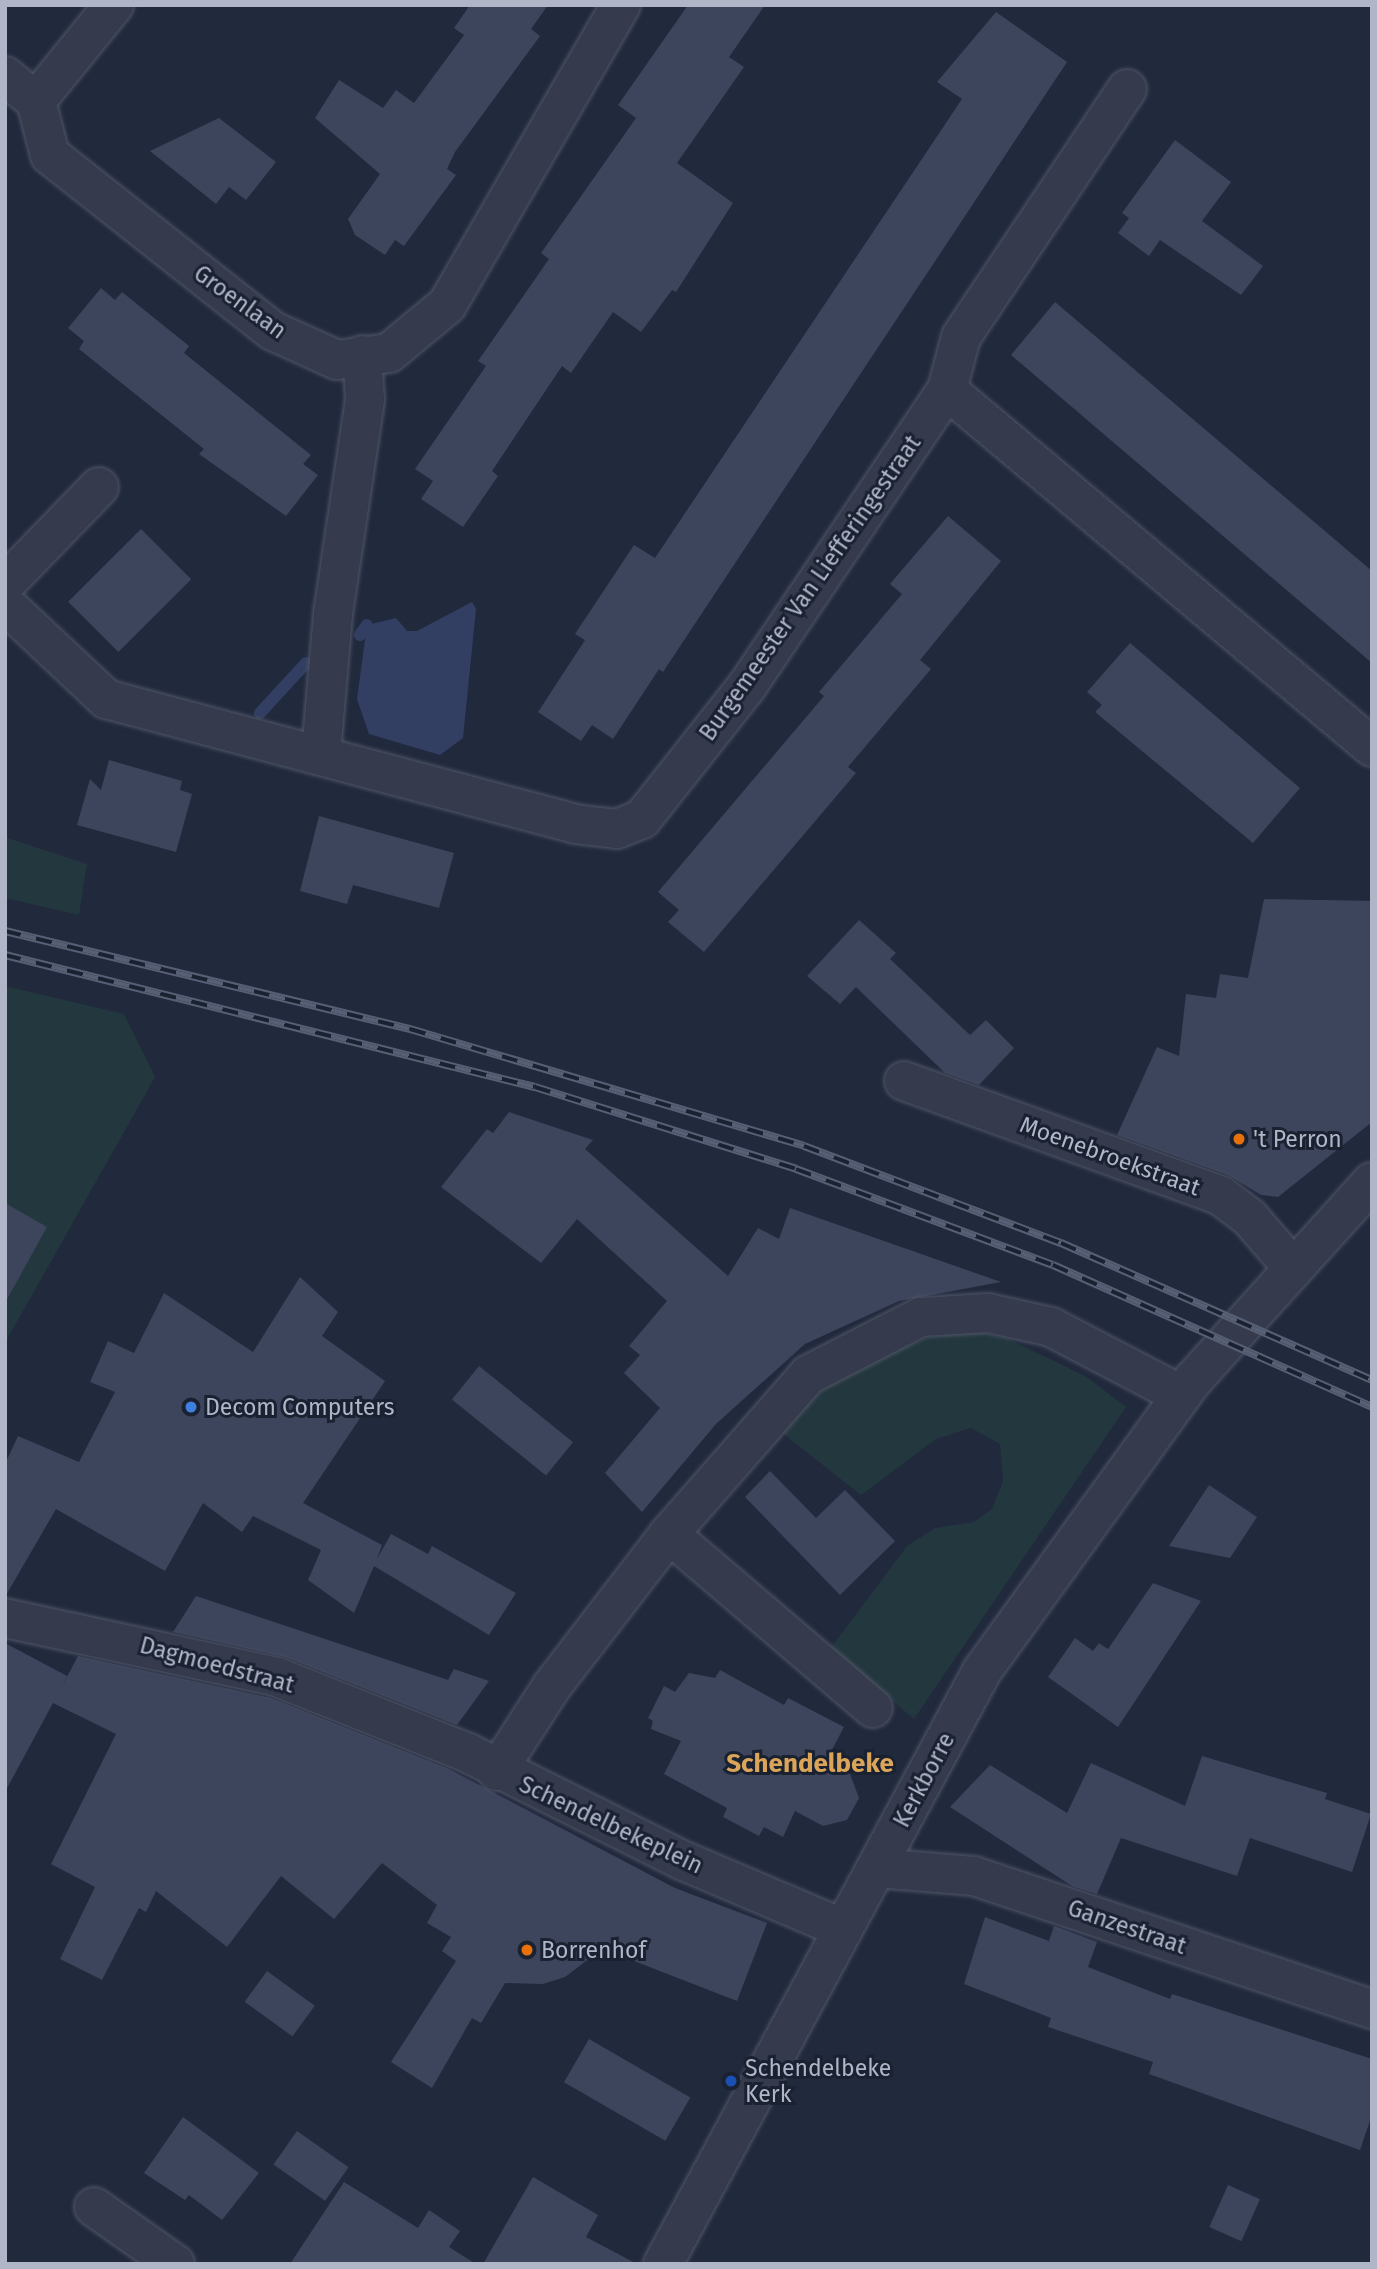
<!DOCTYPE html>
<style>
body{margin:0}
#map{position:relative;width:1377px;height:2269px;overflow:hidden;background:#21293d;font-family:"Fira Sans",sans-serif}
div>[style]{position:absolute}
.green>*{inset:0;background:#23373e}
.water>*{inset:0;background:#323f63}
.stream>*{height:12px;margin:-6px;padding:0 6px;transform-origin:6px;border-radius:6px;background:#323f63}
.building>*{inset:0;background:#3d455d;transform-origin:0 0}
.roads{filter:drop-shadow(0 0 2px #505668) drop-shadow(0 0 2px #505668)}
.minor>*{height:38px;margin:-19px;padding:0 19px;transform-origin:19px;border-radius:19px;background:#353b4d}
.rail>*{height:8px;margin-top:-4px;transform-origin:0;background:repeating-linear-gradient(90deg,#1a2131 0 16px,#575f74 0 32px);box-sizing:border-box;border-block:2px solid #575f74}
.dots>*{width:19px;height:19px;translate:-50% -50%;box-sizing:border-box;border:4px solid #1a2131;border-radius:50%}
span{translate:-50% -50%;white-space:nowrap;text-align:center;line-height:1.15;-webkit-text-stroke:6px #1a2131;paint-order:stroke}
.street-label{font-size:23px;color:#b0b6c8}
.poi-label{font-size:23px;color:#b0b6c8}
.left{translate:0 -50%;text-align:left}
.quarter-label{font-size:26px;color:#daa459;font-weight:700}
.frame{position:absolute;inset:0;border:7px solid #b0b6c8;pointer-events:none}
</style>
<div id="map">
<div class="green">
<div style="clip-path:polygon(5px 837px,87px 864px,79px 915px,5px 898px)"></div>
<div style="clip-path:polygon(5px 986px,124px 1014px,155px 1077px,5px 1343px)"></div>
<div style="clip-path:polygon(974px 1331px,1006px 1338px,1087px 1377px,1126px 1407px,914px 1719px,830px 1649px,907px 1546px,935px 1528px,974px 1522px,992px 1509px,1003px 1481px,1000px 1444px,971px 1428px,936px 1439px,861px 1495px,776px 1428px,853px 1367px,930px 1337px)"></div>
</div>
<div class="water">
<div style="clip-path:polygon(472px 602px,476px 609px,463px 738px,440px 755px,369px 734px,357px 699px,367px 625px,396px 618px,407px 631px,417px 631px)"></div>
</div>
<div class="stream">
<div style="left:360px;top:635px;width:12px;rotate:-55deg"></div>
<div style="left:260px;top:713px;width:68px;rotate:-47.4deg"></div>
</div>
<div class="building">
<div style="clip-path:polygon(470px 5px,548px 5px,531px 29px,540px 36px,455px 152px,447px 169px,456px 175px,404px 246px,395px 240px,385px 255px,355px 235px,348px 219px,380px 174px,315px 118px,339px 80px,383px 108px,396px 90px,414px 103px,464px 35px,454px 28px)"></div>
<div style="clip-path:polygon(688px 5px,765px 5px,729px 57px,744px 67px,677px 163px,733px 203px,676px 292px,672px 290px,641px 332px,613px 312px,571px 373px,562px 366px,492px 471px,498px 476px,463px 527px,421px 499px,433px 481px,415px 469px,486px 366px,478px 361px,549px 259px,541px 253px,636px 118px,618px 105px)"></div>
<div style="clip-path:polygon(996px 12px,1067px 62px,663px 672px,659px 669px,613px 739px,592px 725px,581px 741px,538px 712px,585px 640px,575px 634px,634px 545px,655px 558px,962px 99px,937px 82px)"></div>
<div style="clip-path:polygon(219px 118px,276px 162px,246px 200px,229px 187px,216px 204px,150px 151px)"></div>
<div style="clip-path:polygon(1175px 140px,1231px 182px,1202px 221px,1263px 266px,1241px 295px,1160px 240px,1149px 256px,1118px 233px,1129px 218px,1122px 213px)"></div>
<div style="clip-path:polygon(101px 288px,115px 300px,122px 292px,189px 346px,184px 353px,311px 455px,303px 464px,318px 475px,286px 516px,199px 454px,204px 449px,79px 349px,84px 341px,68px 328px)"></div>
<div style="clip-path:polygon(1055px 302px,1372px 571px,1372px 663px,1011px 355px)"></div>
<div style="clip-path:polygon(948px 516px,1001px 561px,920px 660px,931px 669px,848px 767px,856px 773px,704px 952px,668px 922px,679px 910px,658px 892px,824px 696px,819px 692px,902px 594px,890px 584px)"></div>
<div style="left:141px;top:529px;width:71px;height:103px;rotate:45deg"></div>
<div style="clip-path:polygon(1130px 643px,1300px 788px,1253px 843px,1095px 712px,1102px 705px,1087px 692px)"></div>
<div style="clip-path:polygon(109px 760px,182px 781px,180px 790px,192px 794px,176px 852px,77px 825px,90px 779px,101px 790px)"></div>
<div style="clip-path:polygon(319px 816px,454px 853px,439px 908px,353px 885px,347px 904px,300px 891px)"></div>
<div style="clip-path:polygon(1264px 899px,1372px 901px,1372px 1122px,1278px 1197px,1261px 1195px,1228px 1175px,1117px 1135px,1157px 1047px,1179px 1056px,1186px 994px,1216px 998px,1220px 974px,1248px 978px)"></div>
<div style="clip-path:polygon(859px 920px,896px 953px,890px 959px,970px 1035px,986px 1020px,1014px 1048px,979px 1085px,945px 1073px,856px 987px,840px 1004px,807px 976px)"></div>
<div style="clip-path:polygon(509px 1112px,593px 1140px,585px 1149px,728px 1276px,758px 1228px,779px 1239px,790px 1208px,1001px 1282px,899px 1301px,805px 1344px,716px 1424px,642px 1512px,605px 1473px,660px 1408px,624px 1373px,640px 1355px,629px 1346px,667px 1301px,577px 1219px,541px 1263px,441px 1187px,487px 1129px,493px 1133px)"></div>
<div style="clip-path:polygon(5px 1203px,47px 1227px,5px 1303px)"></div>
<div style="clip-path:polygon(300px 1277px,338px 1312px,322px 1336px,385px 1381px,303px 1503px,382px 1545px,377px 1559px,391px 1534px,428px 1554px,432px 1546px,516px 1593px,489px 1635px,374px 1566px,354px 1613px,308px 1580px,321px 1550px,253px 1516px,242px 1532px,203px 1503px,165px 1571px,56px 1509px,5px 1597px,5px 1464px,18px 1436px,79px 1462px,115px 1392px,90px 1382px,108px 1341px,134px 1353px,164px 1293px,253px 1352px)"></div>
<div style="left:479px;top:1366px;width:121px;height:43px;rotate:39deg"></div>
<div style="clip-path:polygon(770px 1471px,816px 1518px,845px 1490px,895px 1541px,840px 1595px,745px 1497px)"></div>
<div style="clip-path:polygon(1209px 1485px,1257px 1517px,1230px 1558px,1169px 1546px)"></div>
<div style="clip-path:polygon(1153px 1583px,1201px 1601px,1118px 1727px,1048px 1677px,1075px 1638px,1093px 1651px,1099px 1643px,1108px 1649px)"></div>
<div style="clip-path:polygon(196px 1596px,448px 1680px,454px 1669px,489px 1681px,457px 1725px,285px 1657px,173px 1632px)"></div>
<div style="clip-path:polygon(5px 1643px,67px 1676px,60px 1690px,78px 1656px,271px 1698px,449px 1769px,675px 1888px,767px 1923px,737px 2001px,634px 1961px,637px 1955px,626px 1959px,602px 1949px,565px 1977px,543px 1984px,505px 1983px,481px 2023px,472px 2018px,432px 2088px,391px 2062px,456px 1961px,442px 1951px,451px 1937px,427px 1923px,437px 1905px,382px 1863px,334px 1919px,281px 1876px,227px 1947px,156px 1891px,146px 1912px,139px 1908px,102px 1980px,60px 1959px,95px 1887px,51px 1864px,116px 1734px,53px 1703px,5px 1792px)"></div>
<div style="clip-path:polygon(720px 1670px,784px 1705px,788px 1698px,844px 1727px,826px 1761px,850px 1774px,859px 1798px,847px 1820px,823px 1826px,795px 1811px,783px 1837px,764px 1827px,759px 1836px,723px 1817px,727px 1808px,664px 1774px,681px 1741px,651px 1729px,653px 1721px,648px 1718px,664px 1686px,675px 1692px,689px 1673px,715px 1678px)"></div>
<div style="clip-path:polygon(1202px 1756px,1327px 1793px,1325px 1799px,1371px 1814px,1352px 1872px,1250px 1838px,1237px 1876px,1121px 1838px,1097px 1894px,1072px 1886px,950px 1807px,990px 1765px,1067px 1813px,1091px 1763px,1185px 1806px)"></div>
<div style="clip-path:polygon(985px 1917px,1049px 1941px,1054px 1926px,1097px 1942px,1088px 1967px,1170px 1999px,1172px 1994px,1372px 2059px,1372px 2115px,1360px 2150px,1149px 2074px,1153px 2062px,1048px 2027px,1051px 2018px,964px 1984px)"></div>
<div style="left:267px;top:1971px;width:59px;height:38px;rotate:36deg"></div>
<div style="left:589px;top:2039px;width:117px;height:50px;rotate:30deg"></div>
<div style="clip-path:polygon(183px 2117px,259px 2173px,222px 2220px,189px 2195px,185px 2200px,144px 2173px)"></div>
<div style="left:297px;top:2131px;width:63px;height:41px;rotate:35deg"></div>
<div style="clip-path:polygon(533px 2177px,598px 2215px,586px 2237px,637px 2264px,483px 2264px)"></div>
<div style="clip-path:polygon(344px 2182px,418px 2228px,429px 2210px,460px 2231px,449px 2247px,476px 2264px,290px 2264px)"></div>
<div style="left:1228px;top:2185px;width:35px;height:46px;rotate:24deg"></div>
</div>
<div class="roads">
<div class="minor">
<div style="left:114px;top:5px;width:124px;rotate:129.1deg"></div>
<div style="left:36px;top:101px;width:56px;rotate:75.5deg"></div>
<div style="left:50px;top:155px;width:284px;rotate:38.3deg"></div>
<div style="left:273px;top:331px;width:70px;rotate:24.4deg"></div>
<div style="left:337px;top:360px;width:52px;rotate:-7.7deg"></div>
<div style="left:389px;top:353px;width:75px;rotate:-39.6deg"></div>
<div style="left:447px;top:305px;width:347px;rotate:-59.9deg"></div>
<div style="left:5px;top:76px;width:40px;rotate:39deg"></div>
<div style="left:1127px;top:89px;width:298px;rotate:123.8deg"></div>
<div style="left:961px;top:337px;width:55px;rotate:104.8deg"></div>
<div style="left:947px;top:390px;width:555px;rotate:40.03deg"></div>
<div style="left:5px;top:584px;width:135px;rotate:-45.9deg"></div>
<div style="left:5px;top:604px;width:139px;rotate:43.2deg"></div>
<div style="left:106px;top:699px;width:485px;rotate:14.9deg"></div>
<div style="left:575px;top:824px;width:42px;rotate:6.8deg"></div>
<div style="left:617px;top:829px;width:27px;rotate:-22deg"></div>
<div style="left:642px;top:819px;width:169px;rotate:-51.7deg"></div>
<div style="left:747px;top:686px;width:357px;rotate:-56deg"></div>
<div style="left:321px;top:754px;width:141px;rotate:-85.1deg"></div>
<div style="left:333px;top:614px;width:217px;rotate:-81.5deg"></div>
<div style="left:365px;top:399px;width:44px;rotate:-93.9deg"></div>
<div style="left:904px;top:1081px;width:337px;rotate:19.9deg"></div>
<div style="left:1221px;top:1196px;width:36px;rotate:37deg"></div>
<div style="left:1250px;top:1218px;width:66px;rotate:49.3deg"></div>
<div style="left:669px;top:1534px;width:268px;rotate:40.5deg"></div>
<div style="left:5px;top:1618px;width:278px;rotate:12.2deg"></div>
<div style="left:277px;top:1677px;width:206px;rotate:21.7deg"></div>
<div style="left:468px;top:1753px;width:241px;rotate:26.6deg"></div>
<div style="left:684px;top:1861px;width:171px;rotate:23.1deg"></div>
<div style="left:497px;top:1771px;width:101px;rotate:-57.1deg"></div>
<div style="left:552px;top:1686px;width:192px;rotate:-52.4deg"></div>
<div style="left:669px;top:1534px;width:211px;rotate:-48.8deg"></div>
<div style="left:808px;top:1375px;width:127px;rotate:-27.2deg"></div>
<div style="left:921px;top:1317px;width:67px;rotate:-3.4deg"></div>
<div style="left:988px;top:1313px;width:65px;rotate:12.5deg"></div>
<div style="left:1051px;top:1327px;width:147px;rotate:27.6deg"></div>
<div style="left:877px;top:1868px;width:97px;rotate:4.7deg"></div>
<div style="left:974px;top:1876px;width:420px;rotate:18.5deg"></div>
<div style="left:94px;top:2207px;width:99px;rotate:35.1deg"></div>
<div style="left:663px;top:2264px;width:673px;rotate:-61.72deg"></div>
<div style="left:982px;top:1671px;width:359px;rotate:-54.1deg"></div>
<div style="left:1193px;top:1380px;width:267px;rotate:-47.9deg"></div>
</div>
</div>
<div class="rail">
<div style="left:5px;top:931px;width:417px;rotate:13.6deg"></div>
<div style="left:410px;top:1029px;width:411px;rotate:16.5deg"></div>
<div style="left:804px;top:1146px;width:275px;rotate:20.7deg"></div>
<div style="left:1061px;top:1243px;width:340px;rotate:23.8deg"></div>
<div style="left:5px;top:955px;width:546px;rotate:13.99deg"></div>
<div style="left:535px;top:1087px;width:274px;rotate:17.4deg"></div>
<div style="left:796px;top:1169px;width:274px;rotate:20.5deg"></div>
<div style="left:1053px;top:1265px;width:349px;rotate:24deg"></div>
</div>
<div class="dots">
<div style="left:1239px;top:1139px;background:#e8710a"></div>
<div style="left:191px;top:1407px;background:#3f7fe0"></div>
<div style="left:527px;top:1950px;background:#e8710a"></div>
<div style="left:731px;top:2081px;background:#1a4fb4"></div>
</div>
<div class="street-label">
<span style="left:240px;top:302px;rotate:36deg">Groenlaan</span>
<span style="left:810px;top:588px;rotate:-55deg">Burgemeester Van Liefferingestraat</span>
<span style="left:1110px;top:1156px;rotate:20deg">Moenebroekstraat</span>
<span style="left:217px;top:1665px;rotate:15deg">Dagmoedstraat</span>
<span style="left:924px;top:1780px;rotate:-62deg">Kerkborre</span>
<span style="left:611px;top:1825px;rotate:25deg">Schendelbekeplein</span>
<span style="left:1127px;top:1927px;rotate:19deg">Ganzestraat</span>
</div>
<div class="poi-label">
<span class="left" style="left:1253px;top:1139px">'t Perron</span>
<span class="left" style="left:205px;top:1407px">Decom Computers</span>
<span class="left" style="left:541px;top:1950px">Borrenhof</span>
<span class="left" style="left:745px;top:2081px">Schendelbeke<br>Kerk</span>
</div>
<div class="quarter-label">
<span style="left:810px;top:1764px">Schendelbeke</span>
</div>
<div class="frame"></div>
</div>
